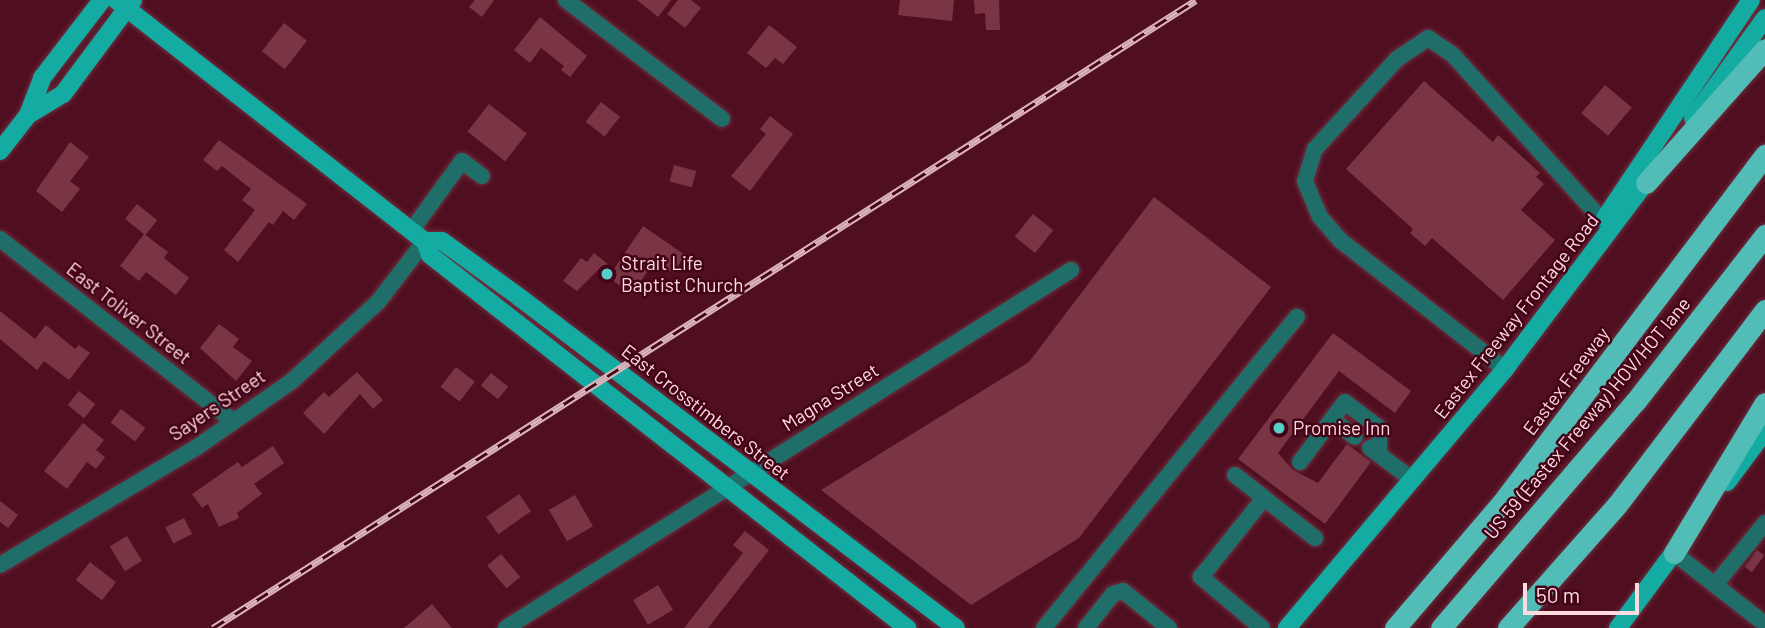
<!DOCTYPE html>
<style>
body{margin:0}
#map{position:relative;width:1765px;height:628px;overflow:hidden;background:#500f21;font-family:Barlow,sans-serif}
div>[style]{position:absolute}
.building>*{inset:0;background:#793543;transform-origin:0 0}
.roads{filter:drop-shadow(0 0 2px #6c303f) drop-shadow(0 0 2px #6c303f)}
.minor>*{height:16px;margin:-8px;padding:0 8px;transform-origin:8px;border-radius:8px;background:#1f6e6a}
.major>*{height:18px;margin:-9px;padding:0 9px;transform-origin:9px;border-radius:9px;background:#14aba3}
.highway>*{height:21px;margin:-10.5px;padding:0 10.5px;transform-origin:10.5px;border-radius:10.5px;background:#51bdb6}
.rail>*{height:7px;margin-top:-3.5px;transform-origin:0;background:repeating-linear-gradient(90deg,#450318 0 13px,#dbb3ba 0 26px);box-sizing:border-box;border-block:2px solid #dbb3ba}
.dots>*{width:19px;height:19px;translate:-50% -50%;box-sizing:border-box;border:4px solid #450318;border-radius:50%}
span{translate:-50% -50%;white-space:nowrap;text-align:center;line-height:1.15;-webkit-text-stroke:5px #450318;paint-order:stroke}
.poi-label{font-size:19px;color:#fddbdf}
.left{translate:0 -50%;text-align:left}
.street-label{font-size:19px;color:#fddbdf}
.scale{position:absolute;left:1523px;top:583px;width:116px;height:32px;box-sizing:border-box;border:4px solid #fddbdf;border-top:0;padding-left:9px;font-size:21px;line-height:24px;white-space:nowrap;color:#fddbdf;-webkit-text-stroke:5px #450318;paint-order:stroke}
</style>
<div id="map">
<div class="building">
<div style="clip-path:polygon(475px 0,494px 0,482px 17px,469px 7px)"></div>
<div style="clip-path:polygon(637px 0,671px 0,658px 17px)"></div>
<div style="clip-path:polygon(678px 0,691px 0,701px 8px,685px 28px,667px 14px)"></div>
<div style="clip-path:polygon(900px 0,954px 0,952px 21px,898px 15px)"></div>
<div style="clip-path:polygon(974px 0,999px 0,1000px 30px,986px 30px,985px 13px,975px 14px)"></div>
<div style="clip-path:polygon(540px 17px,587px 56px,570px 77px,561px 70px,564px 66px,541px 48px,530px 63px,514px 50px)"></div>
<div style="left:284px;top:23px;width:29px;height:36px;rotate:38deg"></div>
<div style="clip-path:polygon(769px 25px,797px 47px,783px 64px,775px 58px,766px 68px,747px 53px)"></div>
<div style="clip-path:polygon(1424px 81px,1493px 142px,1498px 135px,1540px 173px,1536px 177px,1544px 184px,1521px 210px,1555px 240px,1503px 300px,1432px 238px,1425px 246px,1410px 233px,1413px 229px,1346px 169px)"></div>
<div style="left:1605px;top:85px;width:35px;height:37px;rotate:40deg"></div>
<div style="left:601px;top:102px;width:24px;height:25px;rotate:38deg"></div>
<div style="left:489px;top:104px;width:48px;height:35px;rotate:38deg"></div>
<div style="clip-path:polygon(770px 116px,793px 134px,750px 191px,731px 176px,766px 134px,760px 129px)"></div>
<div style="clip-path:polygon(219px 140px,307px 204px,294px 220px,283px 211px,273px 225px,269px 222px,238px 262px,224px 250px,255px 210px,242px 200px,251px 189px,222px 166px,217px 171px,203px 160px)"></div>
<div style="clip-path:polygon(70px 142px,89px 157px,70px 181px,80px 189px,62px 212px,36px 191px)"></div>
<div style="left:674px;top:165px;width:23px;height:17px;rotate:15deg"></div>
<div style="clip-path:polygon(1154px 197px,1271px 287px,1079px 538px,971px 605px,821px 490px,1029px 362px)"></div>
<div style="left:137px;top:204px;width:26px;height:19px;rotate:39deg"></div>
<div style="left:1033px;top:214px;width:26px;height:29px;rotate:39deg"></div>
<div style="clip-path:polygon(643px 226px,685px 255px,673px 273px,655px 260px,632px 294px,598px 270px,577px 291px,563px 281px,581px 258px,587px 262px,594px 253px,614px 269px)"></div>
<div style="clip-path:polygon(144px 234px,168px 252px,164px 258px,189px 278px,176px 295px,146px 272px,139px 281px,120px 266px)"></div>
<div style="clip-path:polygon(0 311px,35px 339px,46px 325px,75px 349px,79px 345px,90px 353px,69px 380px,44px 361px,37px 370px,0 339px)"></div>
<div style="clip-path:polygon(219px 324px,239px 339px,233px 347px,252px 361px,236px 381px,200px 348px)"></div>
<div style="clip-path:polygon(1333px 333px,1411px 391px,1395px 413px,1339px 371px,1278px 453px,1293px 470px,1318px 483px,1347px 444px,1371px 462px,1325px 524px,1238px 459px)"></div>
<div style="left:456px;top:367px;width:24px;height:25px;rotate:38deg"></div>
<div style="clip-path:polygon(357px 372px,383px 400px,373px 409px,360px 394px,324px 434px,303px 413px,324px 392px,329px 397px)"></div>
<div style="left:491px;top:373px;width:22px;height:16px;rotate:39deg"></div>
<div style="left:79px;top:391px;width:21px;height:18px;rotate:39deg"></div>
<div style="left:121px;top:409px;width:31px;height:17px;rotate:38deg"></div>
<div style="clip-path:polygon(83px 423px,104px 440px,96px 450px,105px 457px,96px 469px,87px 462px,67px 489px,44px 471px)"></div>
<div style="clip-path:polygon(273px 446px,284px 463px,254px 484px,262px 494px,237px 513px,239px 518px,219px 527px,208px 504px,202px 508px,192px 494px,238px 462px,242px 467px)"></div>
<div style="left:519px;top:494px;width:21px;height:40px;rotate:55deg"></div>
<div style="left:575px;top:495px;width:36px;height:30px;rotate:60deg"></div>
<div style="clip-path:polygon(0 501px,18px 515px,8px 528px,0 522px)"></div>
<div style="left:184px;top:518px;width:18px;height:21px;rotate:63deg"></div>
<div style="clip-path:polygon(745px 531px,769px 550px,708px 628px,684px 628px,743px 553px,733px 545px)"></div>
<div style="left:127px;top:536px;width:29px;height:20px;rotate:59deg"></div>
<div style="left:1757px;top:550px;width:9px;height:21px;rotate:36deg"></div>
<div style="left:501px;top:554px;width:30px;height:18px;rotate:50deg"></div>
<div style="left:90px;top:562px;width:33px;height:23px;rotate:38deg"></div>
<div style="left:658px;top:585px;width:29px;height:29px;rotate:59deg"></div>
<div style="clip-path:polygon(432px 604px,452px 628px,404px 628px)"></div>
</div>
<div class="roads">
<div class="minor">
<div style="left:566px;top:0;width:196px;rotate:37.3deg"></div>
<div style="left:412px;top:230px;width:85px;rotate:-54.1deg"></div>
<div style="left:462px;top:161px;width:25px;rotate:37deg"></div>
<div style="left:0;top:239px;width:294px;rotate:38deg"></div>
<div style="left:1505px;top:369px;width:209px;rotate:-142deg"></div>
<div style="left:1340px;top:240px;width:30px;rotate:-131deg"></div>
<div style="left:1320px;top:217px;width:39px;rotate:-113deg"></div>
<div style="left:1305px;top:181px;width:34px;rotate:-73deg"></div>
<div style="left:1315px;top:149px;width:122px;rotate:-47.7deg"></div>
<div style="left:1397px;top:59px;width:37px;rotate:-34deg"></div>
<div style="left:1428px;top:38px;width:29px;rotate:34deg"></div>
<div style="left:1452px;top:54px;width:225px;rotate:47.9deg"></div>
<div style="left:1332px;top:419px;width:21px;rotate:-53deg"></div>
<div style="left:1345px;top:402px;width:43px;rotate:37.4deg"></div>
<div style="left:1379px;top:428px;width:26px;rotate:90deg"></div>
<div style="left:1370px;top:448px;width:54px;rotate:36.7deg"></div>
<div style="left:1300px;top:462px;width:54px;rotate:-53.3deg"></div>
<div style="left:1332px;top:419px;width:29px;rotate:38deg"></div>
<div style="left:1235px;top:475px;width:37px;rotate:38deg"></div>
<div style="left:1674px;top:553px;width:115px;rotate:38deg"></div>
<div style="left:0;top:565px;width:230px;rotate:-30.9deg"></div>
<div style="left:197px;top:447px;width:116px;rotate:-34.8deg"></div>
<div style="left:292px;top:381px;width:117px;rotate:-42.6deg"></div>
<div style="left:378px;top:302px;width:77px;rotate:-52.4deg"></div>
<div style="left:1715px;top:585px;width:80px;rotate:-51.1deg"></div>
<div style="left:506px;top:628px;width:669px;rotate:-32.36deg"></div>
<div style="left:1044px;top:628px;width:401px;rotate:-50.9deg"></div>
<div style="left:1086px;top:628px;width:43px;rotate:-51.5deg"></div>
<div style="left:1113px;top:594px;width:10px;rotate:-17deg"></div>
<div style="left:1123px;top:591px;width:59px;rotate:38.8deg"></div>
<div style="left:1262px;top:628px;width:80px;rotate:-140.1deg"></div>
<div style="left:1201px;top:577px;width:101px;rotate:-51.4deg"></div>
<div style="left:1264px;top:498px;width:65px;rotate:38.1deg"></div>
</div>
<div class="major">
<div style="left:116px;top:0;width:392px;rotate:38deg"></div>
<div style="left:425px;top:241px;width:15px;rotate:70deg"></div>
<div style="left:430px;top:255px;width:606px;rotate:38.02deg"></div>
<div style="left:28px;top:115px;width:41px;rotate:-31deg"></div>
<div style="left:63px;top:94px;width:117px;rotate:-53.3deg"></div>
<div style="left:1693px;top:118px;width:123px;rotate:-54.2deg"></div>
<div style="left:0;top:151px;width:46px;rotate:-52.1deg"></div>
<div style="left:28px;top:115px;width:40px;rotate:-69deg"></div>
<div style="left:42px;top:78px;width:98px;rotate:-52.4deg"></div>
<div style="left:1605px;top:218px;width:262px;rotate:-56.2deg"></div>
<div style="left:425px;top:241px;width:17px"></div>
<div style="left:442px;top:241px;width:95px;rotate:36deg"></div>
<div style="left:519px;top:297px;width:548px;rotate:37.14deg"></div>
<div style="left:1727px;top:482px;width:64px;rotate:-53.3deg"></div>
<div style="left:1287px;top:628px;width:339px;rotate:-49.9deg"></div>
<div style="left:1505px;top:369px;width:248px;rotate:-53deg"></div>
<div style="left:1618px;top:628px;width:104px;rotate:-53.6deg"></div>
</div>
<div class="highway">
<div style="left:1646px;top:183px;width:179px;rotate:-48.4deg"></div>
<div style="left:1674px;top:553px;width:175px;rotate:-58.8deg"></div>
<div style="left:1395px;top:628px;width:163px;rotate:-49.5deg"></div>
<div style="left:1501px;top:504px;width:438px;rotate:-52.9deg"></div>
<div style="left:1441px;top:628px;width:298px;rotate:-49.4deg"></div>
<div style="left:1635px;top:402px;width:212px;rotate:-52.1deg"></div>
<div style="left:1508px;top:628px;width:164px;rotate:-48.5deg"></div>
<div style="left:1617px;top:505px;width:245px;rotate:-52.8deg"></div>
</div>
</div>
<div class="rail">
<div style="left:213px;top:628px;width:1166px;rotate:-32.57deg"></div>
</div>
<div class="dots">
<div style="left:607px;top:274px;background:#55cec6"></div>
<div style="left:1279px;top:428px;background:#55cec6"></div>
</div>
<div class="poi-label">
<span class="left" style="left:621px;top:274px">Strait Life<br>Baptist Church</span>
<span class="left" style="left:1293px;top:428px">Promise Inn</span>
</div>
<div class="street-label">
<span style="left:129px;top:313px;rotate:38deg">East Toliver Street</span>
<span style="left:1516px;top:316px;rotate:-52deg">Eastex Freeway Frontage Road</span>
<span style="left:1566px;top:381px;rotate:-53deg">Eastex Freeway</span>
<span style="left:830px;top:397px;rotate:-32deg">Magna Street</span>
<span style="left:217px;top:405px;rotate:-34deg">Sayers Street</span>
<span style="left:706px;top:412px;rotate:38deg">East Crosstimbers Street</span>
<span style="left:1587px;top:418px;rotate:-50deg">US 59 (Eastex Freeway) HOV/HOT lane</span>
</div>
<div class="scale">50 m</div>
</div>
